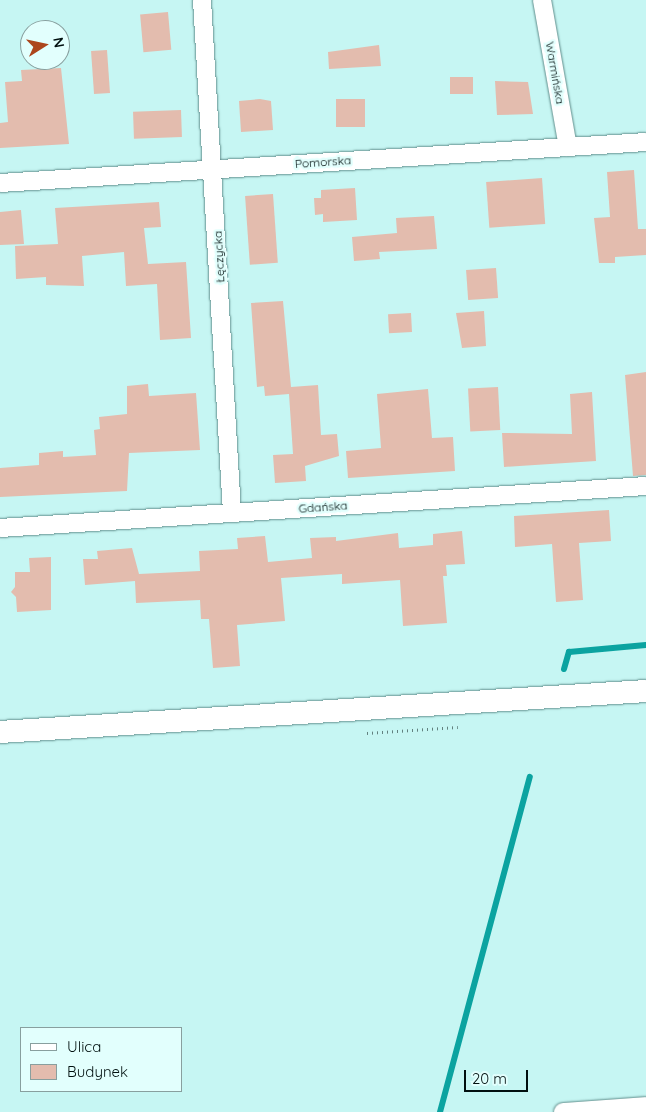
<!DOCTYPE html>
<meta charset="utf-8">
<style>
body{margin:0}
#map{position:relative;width:646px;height:1112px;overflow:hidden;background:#c6f6f3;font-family:Quicksand,sans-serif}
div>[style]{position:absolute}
.stream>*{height:6px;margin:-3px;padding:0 3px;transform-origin:3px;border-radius:3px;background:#0ba3a0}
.building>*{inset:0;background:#e3bcae;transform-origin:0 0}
.path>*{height:3px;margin-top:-1.5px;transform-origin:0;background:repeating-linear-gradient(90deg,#62817f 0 1px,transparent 0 5px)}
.roads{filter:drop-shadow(0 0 1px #618e8c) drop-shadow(0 0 1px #618e8c)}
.minor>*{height:18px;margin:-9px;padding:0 9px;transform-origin:9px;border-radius:9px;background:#fff}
.tertiary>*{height:22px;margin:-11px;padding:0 11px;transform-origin:11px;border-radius:11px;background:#fff}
span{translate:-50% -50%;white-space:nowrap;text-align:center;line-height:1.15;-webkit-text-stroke:5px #e2fffd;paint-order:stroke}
.street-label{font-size:12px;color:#01100f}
.legend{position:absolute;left:20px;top:1027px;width:162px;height:65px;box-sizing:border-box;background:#e2fffd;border:1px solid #889f9e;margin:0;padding:6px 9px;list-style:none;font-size:15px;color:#01100f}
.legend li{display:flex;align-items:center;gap:10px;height:25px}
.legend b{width:25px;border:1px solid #889f9e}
.north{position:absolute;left:20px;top:20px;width:50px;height:50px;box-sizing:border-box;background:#e2fffd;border:1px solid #889f9e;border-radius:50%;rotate:80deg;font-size:14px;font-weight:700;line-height:20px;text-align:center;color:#01100f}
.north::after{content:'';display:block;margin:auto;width:18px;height:22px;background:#ac461d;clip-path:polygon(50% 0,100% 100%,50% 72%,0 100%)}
.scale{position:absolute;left:464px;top:1070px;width:64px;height:22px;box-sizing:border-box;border:2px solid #01100f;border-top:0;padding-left:6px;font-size:15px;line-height:18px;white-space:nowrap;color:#01100f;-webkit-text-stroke:4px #e2fffd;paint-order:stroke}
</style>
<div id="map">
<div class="stream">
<div style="left:564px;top:669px;width:18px;rotate:-74deg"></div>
<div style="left:569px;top:652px;width:77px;rotate:-5.2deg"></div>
<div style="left:440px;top:1112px;width:347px;rotate:-75deg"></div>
</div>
<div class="building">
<div style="left:168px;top:12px;width:38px;height:28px;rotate:85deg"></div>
<div style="clip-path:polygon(379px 45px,381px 66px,329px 69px,328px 52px)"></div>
<div style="left:107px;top:50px;width:43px;height:16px;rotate:86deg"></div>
<div style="clip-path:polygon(61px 68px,69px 144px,0 148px,0 123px,8px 122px,5px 82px,22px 81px,21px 70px)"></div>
<div style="left:450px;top:77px;width:23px;height:17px"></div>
<div style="clip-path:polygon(495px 81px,528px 82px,533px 114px,497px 115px)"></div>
<div style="clip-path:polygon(260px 99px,271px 101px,273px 130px,241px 132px,239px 101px)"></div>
<div style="left:336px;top:99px;width:29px;height:28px"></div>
<div style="left:181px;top:110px;width:27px;height:48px;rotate:88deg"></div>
<div style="clip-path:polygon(634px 170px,638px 229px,646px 229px,646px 255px,615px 257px,615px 263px,599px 263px,594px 218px,610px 217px,607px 172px)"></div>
<div style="left:542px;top:178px;width:46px;height:56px;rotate:86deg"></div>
<div style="clip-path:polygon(355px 188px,357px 220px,323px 222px,323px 214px,315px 215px,314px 198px,321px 198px,321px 190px)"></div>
<div style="left:273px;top:194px;width:69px;height:28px;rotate:86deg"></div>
<div style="clip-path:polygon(159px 202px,161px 227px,144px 228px,148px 264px,186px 262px,191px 338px,160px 340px,157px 284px,126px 286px,124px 252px,82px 256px,84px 286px,46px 285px,46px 277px,16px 279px,15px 246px,58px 244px,55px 208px)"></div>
<div style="clip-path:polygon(21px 210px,24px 244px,0 245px,0 212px)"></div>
<div style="clip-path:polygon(434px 216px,437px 249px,379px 252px,380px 259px,354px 261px,352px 237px,397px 233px,396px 218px)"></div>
<div style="left:496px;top:268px;width:30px;height:30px;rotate:86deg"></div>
<div style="clip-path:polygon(283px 301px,291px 387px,318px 385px,321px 435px,337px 434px,339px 456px,305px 466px,306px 481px,275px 483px,273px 455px,293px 454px,289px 394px,265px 396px,264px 386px,257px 387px,251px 303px)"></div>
<div style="clip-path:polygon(484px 311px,486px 346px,462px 348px,456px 313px)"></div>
<div style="left:411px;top:313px;width:19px;height:23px;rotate:87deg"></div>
<div style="clip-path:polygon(646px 372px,646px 475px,633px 476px,625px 375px)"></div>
<div style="clip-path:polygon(148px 384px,149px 396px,196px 393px,200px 450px,129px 453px,127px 491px,0 497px,0 468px,39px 465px,39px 453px,63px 451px,63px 457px,96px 455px,94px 430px,100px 429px,99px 417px,127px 414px,127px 386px)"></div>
<div style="left:498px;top:387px;width:43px;height:30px;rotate:87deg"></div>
<div style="clip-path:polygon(428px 389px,432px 438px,453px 437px,455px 471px,348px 478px,346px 451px,381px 448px,377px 394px)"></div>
<div style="clip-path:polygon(592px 392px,596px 461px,504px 467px,502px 433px,572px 434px,570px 394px)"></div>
<div style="clip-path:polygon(609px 510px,611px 541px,579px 543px,583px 600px,556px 602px,552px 544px,515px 547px,514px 516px)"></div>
<div style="clip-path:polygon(462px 531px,465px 564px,446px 565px,447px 576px,443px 576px,447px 623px,403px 626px,400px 580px,342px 584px,342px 574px,281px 578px,285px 621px,237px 625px,240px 666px,213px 668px,209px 619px,201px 619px,200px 600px,136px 603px,135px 581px,85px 585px,83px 559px,98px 559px,97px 551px,132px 548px,139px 574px,200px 571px,199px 551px,238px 549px,237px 538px,265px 536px,268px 562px,312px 558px,310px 538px,336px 537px,336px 541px,398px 533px,399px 548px,433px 545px,433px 534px)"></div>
<div style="clip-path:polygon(51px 557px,51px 610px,17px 612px,16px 597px,11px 592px,15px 587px,15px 572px,30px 572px,29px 558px)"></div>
</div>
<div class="path">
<div style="left:367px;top:733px;width:91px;rotate:-3.8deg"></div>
</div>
<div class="roads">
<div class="minor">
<div style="left:202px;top:0;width:514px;rotate:86.65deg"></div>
<div style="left:542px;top:0;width:149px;rotate:80deg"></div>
<div style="left:0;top:183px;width:647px;rotate:-3.63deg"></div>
<div style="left:0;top:528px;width:647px;rotate:-3.72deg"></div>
<div style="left:563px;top:1112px;width:83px;rotate:-4.1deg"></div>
</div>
<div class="tertiary">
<div style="left:0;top:732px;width:647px;rotate:-3.63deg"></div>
</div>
</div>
<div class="street-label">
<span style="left:555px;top:73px;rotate:80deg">Warmińska</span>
<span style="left:323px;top:162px;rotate:-4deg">Pomorska</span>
<span style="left:219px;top:257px;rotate:-93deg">Łęczycka</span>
<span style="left:323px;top:507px;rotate:-4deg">Gdańska</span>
</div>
<ul class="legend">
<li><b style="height:6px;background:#fff"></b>Ulica</li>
<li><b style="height:14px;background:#e3bcae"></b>Budynek</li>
</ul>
<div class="north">N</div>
<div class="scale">20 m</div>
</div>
